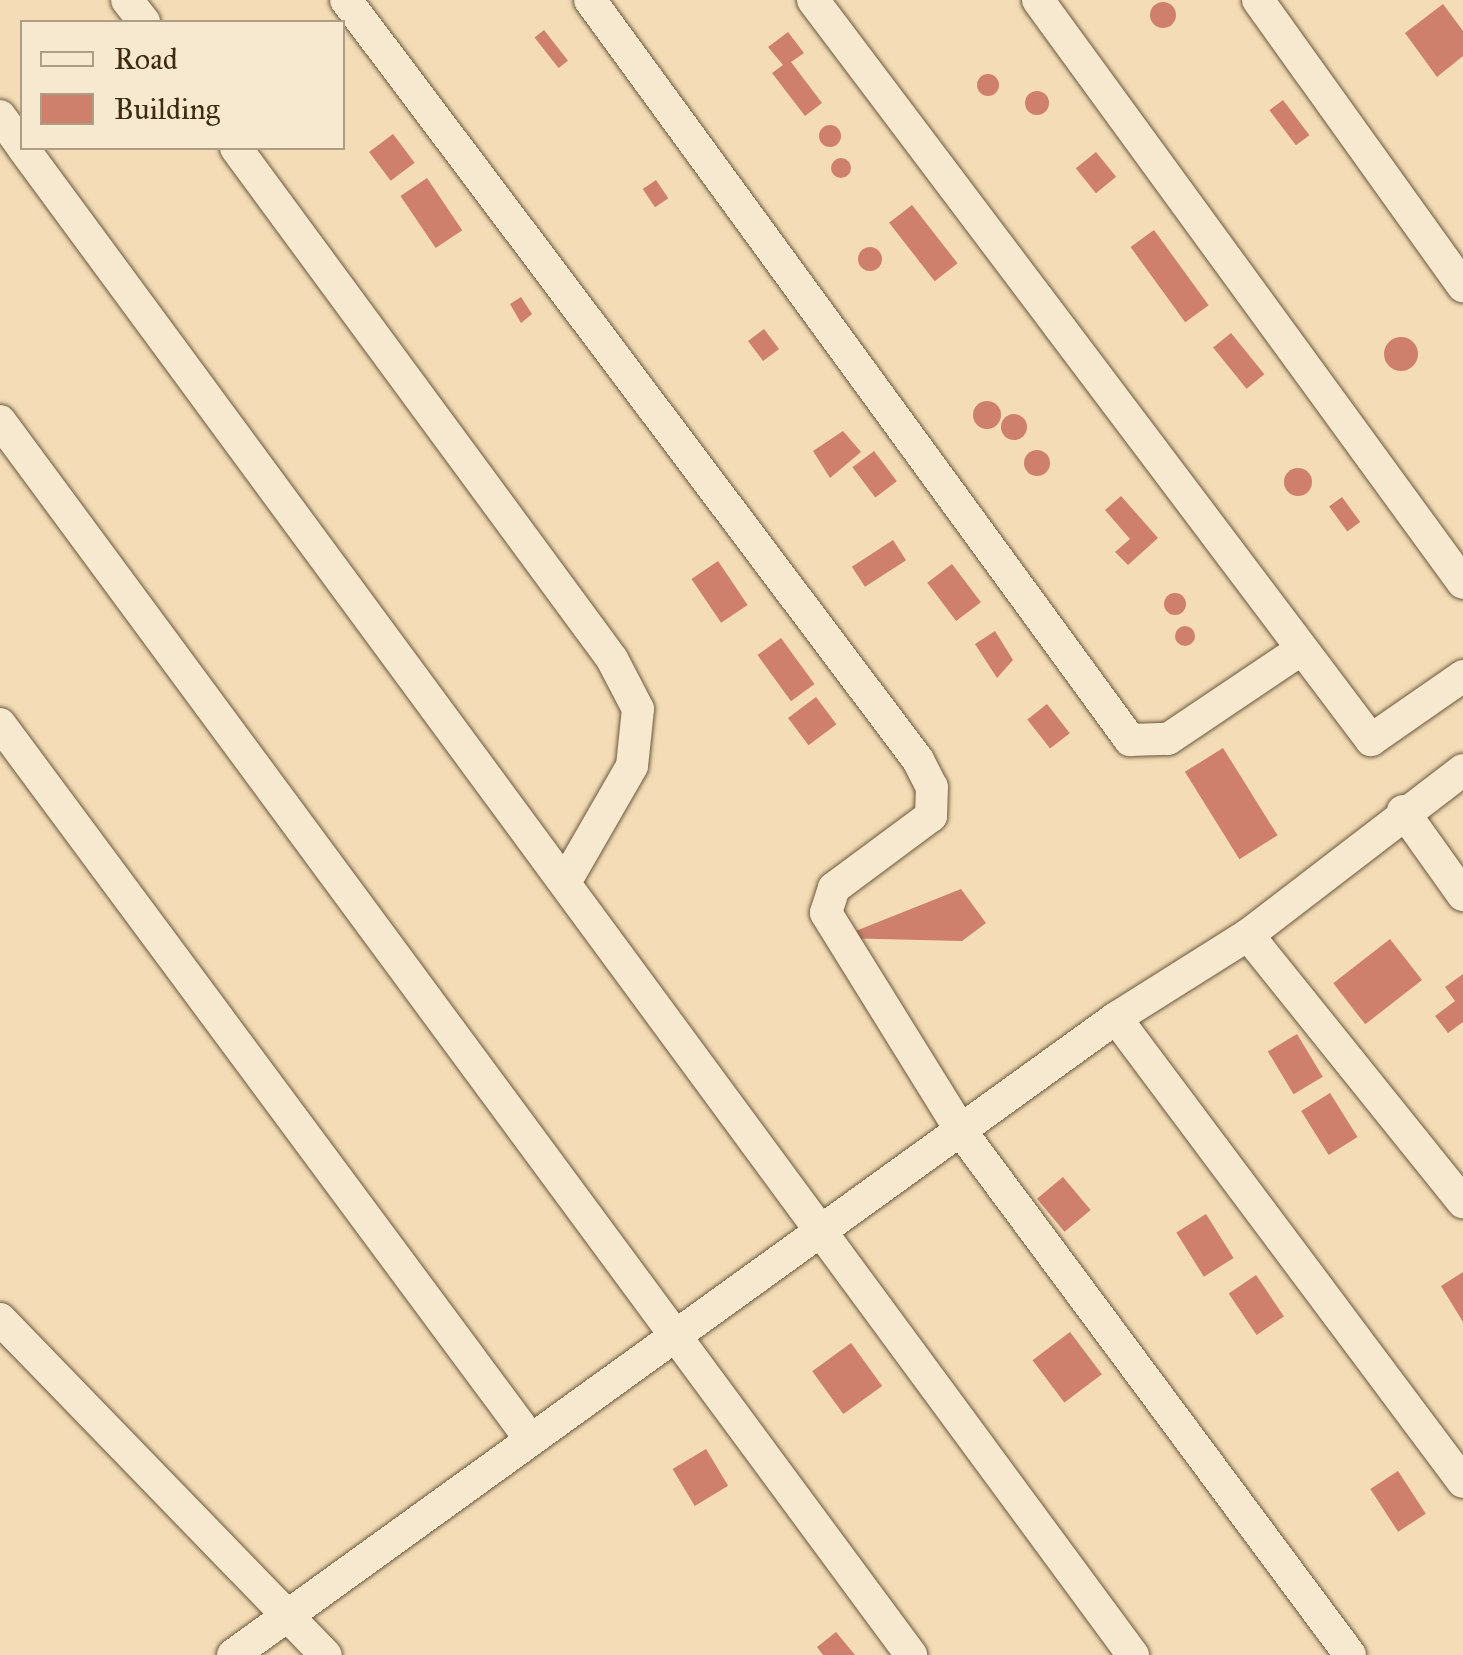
<!DOCTYPE html>
<style>
body{margin:0}
#map{position:relative;width:1463px;height:1655px;overflow:hidden;background:#f3dcb6;font-family:"IM FELL Great Primer",serif}
div>[style]{position:absolute}
.building>*{inset:0;background:#ce806d;transform-origin:0 0}
.round{border-radius:50%}
.roads{filter:drop-shadow(0 0 2px #6b583b) drop-shadow(0 0 2px #6b583b)}
.minor>*{height:32px;margin:-16px;padding:0 16px;transform-origin:16px;border-radius:16px;background:#f7e8d0}
span{translate:-50% -50%;white-space:nowrap;text-align:center;line-height:1.15;-webkit-text-stroke:10px #f7e8d0;paint-order:stroke}
.legend{position:absolute;left:20px;top:20px;width:325px;height:130px;box-sizing:border-box;background:#f7e8d0;border:2px solid #ad9d84;margin:0;padding:12px 18px;list-style:none;font-size:30px;color:#3e2c12}
.legend li{display:flex;align-items:center;gap:20px;height:50px}
.legend b{width:50px;border:2px solid #ad9d84}
</style>
<div id="map">
<div class="building">
<div class="round" style="left:1150px;top:2px;width:26px;height:26px"></div>
<div style="clip-path:polygon(1443px 4px,1463px 31px,1463px 56px,1437px 77px,1405px 33px)"></div>
<div style="left:544px;top:30px;width:39px;height:12px;rotate:52deg"></div>
<div style="clip-path:polygon(788px 32px,804px 53px,791px 62px,822px 103px,805px 116px,772px 73px,783px 65px,768px 47px)"></div>
<div class="round" style="left:977px;top:74px;width:22px;height:22px"></div>
<div class="round" style="left:1025px;top:91px;width:24px;height:24px"></div>
<div style="left:1283px;top:100px;width:44px;height:17px;rotate:53deg"></div>
<div class="round" style="left:819px;top:125px;width:22px;height:22px"></div>
<div style="left:393px;top:134px;width:36px;height:30px;rotate:53deg"></div>
<div style="left:1096px;top:152px;width:32px;height:26px;rotate:51deg"></div>
<div class="round" style="left:831px;top:158px;width:20px;height:20px"></div>
<div style="left:427px;top:178px;width:63px;height:32px;rotate:56deg"></div>
<div style="left:656px;top:180px;width:22px;height:16px;rotate:56deg"></div>
<div style="left:912px;top:205px;width:74px;height:29px;rotate:52deg"></div>
<div style="left:1154px;top:230px;width:93px;height:29px;rotate:54deg"></div>
<div class="round" style="left:858px;top:247px;width:24px;height:24px"></div>
<div style="clip-path:polygon(521px 297px,532px 314px,521px 323px,510px 304px)"></div>
<div style="left:764px;top:329px;width:25px;height:20px;rotate:53deg"></div>
<div style="left:1231px;top:333px;width:53px;height:23px;rotate:51deg"></div>
<div class="round" style="left:1384px;top:337px;width:34px;height:34px"></div>
<div class="round" style="left:973px;top:401px;width:28px;height:28px"></div>
<div class="round" style="left:1001px;top:414px;width:26px;height:26px"></div>
<div style="clip-path:polygon(843px 431px,861px 452px,830px 478px,813px 451px)"></div>
<div class="round" style="left:1024px;top:450px;width:26px;height:26px"></div>
<div style="left:874px;top:451px;width:38px;height:27px;rotate:53deg"></div>
<div class="round" style="left:1284px;top:468px;width:28px;height:28px"></div>
<div style="clip-path:polygon(1121px 496px,1158px 538px,1128px 565px,1115px 552px,1130px 539px,1105px 510px)"></div>
<div style="left:1342px;top:497px;width:31px;height:16px;rotate:54deg"></div>
<div style="left:893px;top:540px;width:24px;height:49px;rotate:57deg"></div>
<div style="left:718px;top:561px;width:53px;height:32px;rotate:56deg"></div>
<div style="left:952px;top:564px;width:48px;height:31px;rotate:53deg"></div>
<div class="round" style="left:1164px;top:593px;width:22px;height:22px"></div>
<div class="round" style="left:1175px;top:626px;width:20px;height:20px"></div>
<div style="clip-path:polygon(995px 631px,1013px 660px,997px 678px,975px 644px)"></div>
<div style="left:781px;top:638px;width:57px;height:29px;rotate:54deg"></div>
<div style="left:816px;top:697px;width:34px;height:35px;rotate:53deg"></div>
<div style="left:1047px;top:704px;width:37px;height:25px;rotate:52deg"></div>
<div style="left:1223px;top:748px;width:103px;height:45px;rotate:58deg"></div>
<div style="clip-path:polygon(961px 889px,986px 923px,962px 941px,838px 938px)"></div>
<div style="left:1390px;top:939px;width:52px;height:72px;rotate:52deg"></div>
<div style="clip-path:polygon(1463px 974px,1463px 1022px,1448px 1033px,1435px 1016px,1455px 1001px,1445px 987px)"></div>
<div style="left:1297px;top:1034px;width:50px;height:34px;rotate:59deg"></div>
<div style="left:1330px;top:1093px;width:52px;height:34px;rotate:58deg"></div>
<div style="left:1063px;top:1177px;width:43px;height:34px;rotate:50deg"></div>
<div style="left:1206px;top:1214px;width:52px;height:35px;rotate:58deg"></div>
<div style="clip-path:polygon(1463px 1272px,1463px 1322px,1441px 1286px)"></div>
<div style="left:1256px;top:1275px;width:50px;height:33px;rotate:56deg"></div>
<div style="left:1070px;top:1332px;width:53px;height:47px;rotate:53deg"></div>
<div style="left:851px;top:1343px;width:53px;height:48px;rotate:54deg"></div>
<div style="left:706px;top:1449px;width:43px;height:39px;rotate:59deg"></div>
<div style="left:1398px;top:1471px;width:51px;height:33px;rotate:57deg"></div>
<div style="clip-path:polygon(836px 1632px,855px 1655px,823px 1655px,817px 1647px)"></div>
</div>
<div class="roads">
<div class="minor">
<div style="left:127px;top:0;width:28px;rotate:52deg"></div>
<div style="left:346px;top:0;width:951px;rotate:53.03deg"></div>
<div style="left:918px;top:760px;width:30px;rotate:63deg"></div>
<div style="left:932px;top:787px;width:29px;rotate:92deg"></div>
<div style="left:931px;top:816px;width:121px;rotate:143.4deg"></div>
<div style="left:834px;top:888px;width:26px;rotate:108deg"></div>
<div style="left:826px;top:913px;width:260px;rotate:58.2deg"></div>
<div style="left:963px;top:1134px;width:649px;rotate:53.39deg"></div>
<div style="left:590px;top:0;width:916px;rotate:53.88deg"></div>
<div style="left:1130px;top:740px;width:38px;rotate:-2deg"></div>
<div style="left:1168px;top:739px;width:161px;rotate:-33.9deg"></div>
<div style="left:813px;top:0;width:927px;rotate:52.98deg"></div>
<div style="left:1371px;top:740px;width:112px;rotate:-34.8deg"></div>
<div style="left:1038px;top:0;width:721px;rotate:53.91deg"></div>
<div style="left:1258px;top:0;width:352px;rotate:54.4deg"></div>
<div style="left:0;top:116px;width:37px;rotate:54deg"></div>
<div style="left:23px;top:148px;width:1872px;rotate:53.63deg"></div>
<div style="left:236px;top:148px;width:634px;rotate:53.65deg"></div>
<div style="left:612px;top:659px;width:56px;rotate:62.5deg"></div>
<div style="left:638px;top:709px;width:57px;rotate:96deg"></div>
<div style="left:632px;top:766px;width:133px;rotate:119.9deg"></div>
<div style="left:0;top:421px;width:1534px;rotate:53.56deg"></div>
<div style="left:0;top:724px;width:891px;rotate:53.44deg"></div>
<div style="left:1403px;top:811px;width:103px;rotate:54.5deg"></div>
<div style="left:1248px;top:935px;width:343px;rotate:51.2deg"></div>
<div style="left:1116px;top:1018px;width:579px;rotate:53.21deg"></div>
<div style="left:0;top:1319px;width:468px;rotate:45.9deg"></div>
<div style="left:233px;top:1655px;width:1089px;rotate:-35.81deg"></div>
<div style="left:1116px;top:1018px;width:156px;rotate:-32.2deg"></div>
<div style="left:1248px;top:935px;width:271px;rotate:-37.5deg"></div>
</div>
</div>
<ul class="legend">
<li><b style="height:12px;background:#f7e8d0"></b>Road</li>
<li><b style="height:28px;background:#ce806d"></b>Building</li>
</ul>
</div>
